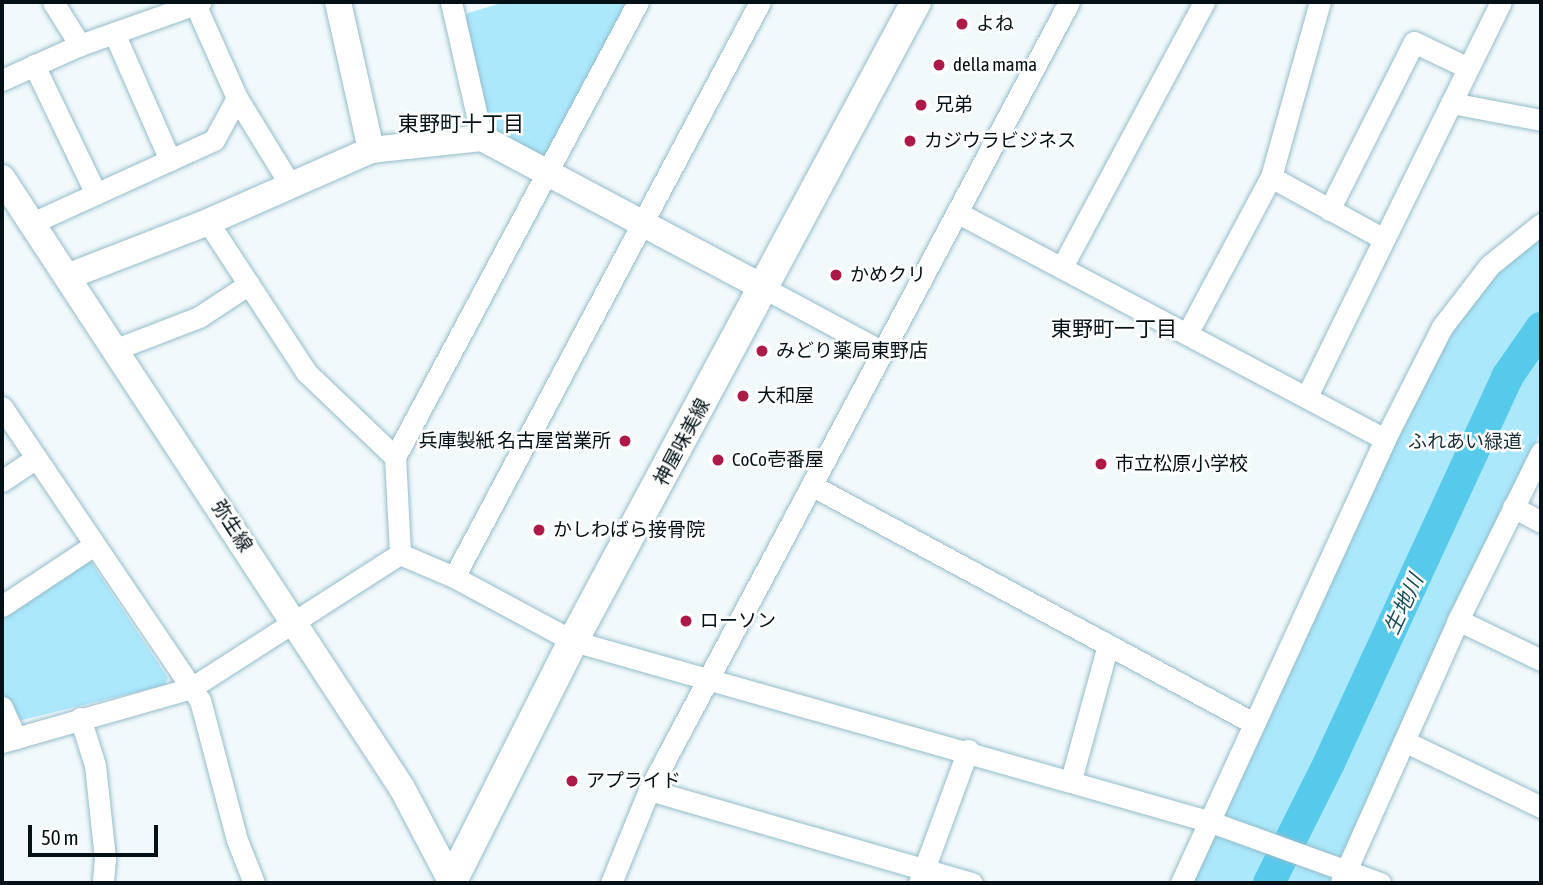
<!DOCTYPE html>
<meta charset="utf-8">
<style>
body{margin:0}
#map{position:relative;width:1543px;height:885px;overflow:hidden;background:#f1f9fb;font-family:"Asap Condensed","Noto Sans JP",sans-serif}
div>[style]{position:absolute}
.green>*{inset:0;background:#abe8fc}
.river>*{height:32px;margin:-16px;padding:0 16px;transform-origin:16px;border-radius:16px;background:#57caec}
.roads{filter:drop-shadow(0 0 2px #94bcc9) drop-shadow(0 0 2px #94bcc9)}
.minor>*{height:21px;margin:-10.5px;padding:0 10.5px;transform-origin:10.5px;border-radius:10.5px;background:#fff}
.tertiary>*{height:26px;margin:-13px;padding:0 13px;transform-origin:13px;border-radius:13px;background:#fff}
.secondary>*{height:30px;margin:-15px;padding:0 15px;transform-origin:15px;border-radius:15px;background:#fff}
.dots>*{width:19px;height:19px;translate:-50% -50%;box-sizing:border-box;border:4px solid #fff;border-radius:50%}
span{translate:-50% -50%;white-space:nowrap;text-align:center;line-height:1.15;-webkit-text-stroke:5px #fff;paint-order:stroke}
.poi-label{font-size:19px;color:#031015}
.left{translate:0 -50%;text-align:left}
.right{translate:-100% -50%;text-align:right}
.street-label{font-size:19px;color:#031015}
.park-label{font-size:19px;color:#192d34}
.neighbourhood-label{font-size:21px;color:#031015}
.water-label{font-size:21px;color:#1b4d5b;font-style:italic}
.frame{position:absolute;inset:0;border:4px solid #031015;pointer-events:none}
.scale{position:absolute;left:28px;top:825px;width:130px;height:32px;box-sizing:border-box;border:4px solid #031015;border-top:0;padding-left:9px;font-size:21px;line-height:24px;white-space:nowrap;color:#031015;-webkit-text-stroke:5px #fff;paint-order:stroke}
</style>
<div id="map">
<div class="green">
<div style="clip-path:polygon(505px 2px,630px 2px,549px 155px,541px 156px,489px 126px,464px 19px,468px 13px)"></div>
<div style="clip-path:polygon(1541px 232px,1541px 431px,1332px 883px,1193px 883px,1440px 342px,1503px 264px)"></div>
<div style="clip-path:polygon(85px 561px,91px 562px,168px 678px,165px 685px,14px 722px,2px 695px,2px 615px)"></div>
</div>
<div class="river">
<div style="left:1269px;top:883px;width:134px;rotate:-63.4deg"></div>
<div style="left:1329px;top:763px;width:425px;rotate:-65.2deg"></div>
<div style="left:1507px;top:377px;width:60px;rotate:-55.2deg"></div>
</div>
<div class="roads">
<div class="minor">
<div style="left:53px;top:2px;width:51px;rotate:57.9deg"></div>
<div style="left:451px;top:2px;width:139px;rotate:77.2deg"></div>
<div style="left:195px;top:4px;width:103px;rotate:65.9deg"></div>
<div style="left:237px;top:98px;width:103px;rotate:58.5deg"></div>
<div style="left:114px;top:33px;width:139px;rotate:66.2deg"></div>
<div style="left:34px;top:65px;width:143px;rotate:64.3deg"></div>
<div style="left:2px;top:80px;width:85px;rotate:-24.2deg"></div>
<div style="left:80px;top:45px;width:128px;rotate:-19.6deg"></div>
<div style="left:1451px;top:103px;width:92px;rotate:10.7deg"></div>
<div style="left:1271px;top:177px;width:129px;rotate:28.8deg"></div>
<div style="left:1329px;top:210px;width:188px;rotate:-63.2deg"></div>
<div style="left:1414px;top:42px;width:60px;rotate:25.7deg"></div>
<div style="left:958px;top:213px;width:483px;rotate:27.9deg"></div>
<div style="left:208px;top:222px;width:179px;rotate:56.8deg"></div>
<div style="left:306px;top:372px;width:123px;rotate:43.7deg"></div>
<div style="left:395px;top:457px;width:516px;rotate:-61.89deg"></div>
<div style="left:32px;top:223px;width:200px;rotate:-24.5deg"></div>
<div style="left:214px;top:140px;width:48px;rotate:-61.3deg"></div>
<div style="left:1062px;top:267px;width:301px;rotate:-61.8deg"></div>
<div style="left:764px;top:288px;width:133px;rotate:28.3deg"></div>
<div style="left:1187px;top:334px;width:178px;rotate:-61.9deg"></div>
<div style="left:1271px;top:177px;width:182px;rotate:-74.4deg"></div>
<div style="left:116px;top:349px;width:89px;rotate:-21.1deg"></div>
<div style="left:199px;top:317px;width:60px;rotate:-33.4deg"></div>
<div style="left:1307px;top:396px;width:439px;rotate:-63.8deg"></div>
<div style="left:2px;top:407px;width:354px;rotate:56deg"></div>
<div style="left:200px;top:700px;width:145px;rotate:75.2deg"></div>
<div style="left:237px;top:840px;width:46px;rotate:68.4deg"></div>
<div style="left:395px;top:457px;width:97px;rotate:87deg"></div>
<div style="left:2px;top:481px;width:41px;rotate:-34.1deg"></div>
<div style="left:813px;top:486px;width:500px;rotate:28.3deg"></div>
<div style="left:1513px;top:507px;width:32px;rotate:28deg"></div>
<div style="left:454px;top:577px;width:651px;rotate:-61.98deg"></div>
<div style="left:2px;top:606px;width:110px;rotate:-33.5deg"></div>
<div style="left:1458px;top:620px;width:92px;rotate:25.7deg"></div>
<div style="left:2px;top:707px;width:34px;rotate:66deg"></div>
<div style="left:80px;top:718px;width:49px;rotate:72.3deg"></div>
<div style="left:95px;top:765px;width:94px;rotate:83.9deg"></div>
<div style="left:105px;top:858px;width:25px;rotate:95deg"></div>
<div style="left:2px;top:742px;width:197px;rotate:-15.9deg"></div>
<div style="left:191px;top:688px;width:248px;rotate:-32.7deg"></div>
<div style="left:400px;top:554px;width:59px;rotate:23.1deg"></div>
<div style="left:454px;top:577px;width:135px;rotate:28.3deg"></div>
<div style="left:573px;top:641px;width:660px;rotate:15.83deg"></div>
<div style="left:1208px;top:821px;width:183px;rotate:19.8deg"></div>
<div style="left:1406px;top:742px;width:150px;rotate:25.7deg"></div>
<div style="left:1071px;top:780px;width:140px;rotate:-74.7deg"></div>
<div style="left:649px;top:790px;width:336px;rotate:16.1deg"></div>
<div style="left:1341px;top:882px;width:287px;rotate:-65.9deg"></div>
<div style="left:1458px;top:620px;width:187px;rotate:-63.7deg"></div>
<div style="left:611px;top:883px;width:100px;rotate:-67.8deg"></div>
<div style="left:649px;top:790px;width:893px;rotate:-61.94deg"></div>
<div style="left:919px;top:883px;width:142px;rotate:-69.8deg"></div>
<div style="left:1181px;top:883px;width:489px;rotate:-65.3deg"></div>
<div style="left:1385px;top:439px;width:126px;rotate:-63deg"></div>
<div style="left:1442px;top:327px;width:78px;rotate:-52.3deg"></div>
<div style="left:1490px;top:265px;width:65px;rotate:-38.8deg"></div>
</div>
<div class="tertiary">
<div style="left:338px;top:2px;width:152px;rotate:77.4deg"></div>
<div style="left:2px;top:178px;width:729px;rotate:56.75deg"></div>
<div style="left:402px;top:788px;width:105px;rotate:62.2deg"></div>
<div style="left:69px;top:276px;width:149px;rotate:-21.2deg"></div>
<div style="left:208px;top:222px;width:178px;rotate:-23.8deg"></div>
<div style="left:371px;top:150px;width:112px;rotate:-6.2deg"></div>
<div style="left:482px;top:138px;width:319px;rotate:28deg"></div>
</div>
<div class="secondary">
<div style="left:451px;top:883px;width:271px;rotate:-63.2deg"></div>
<div style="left:573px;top:641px;width:725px;rotate:-61.77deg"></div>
</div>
</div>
<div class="dots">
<div style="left:962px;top:24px;background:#ad1a47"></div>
<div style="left:939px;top:65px;background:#ad1a47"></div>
<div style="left:921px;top:105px;background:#ad1a47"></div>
<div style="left:910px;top:141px;background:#ad1a47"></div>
<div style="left:836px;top:275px;background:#ad1a47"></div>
<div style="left:762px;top:351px;background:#ad1a47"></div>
<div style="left:743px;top:396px;background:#ad1a47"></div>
<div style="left:625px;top:441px;background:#ad1a47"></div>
<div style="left:718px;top:460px;background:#ad1a47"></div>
<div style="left:1101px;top:464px;background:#ad1a47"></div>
<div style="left:539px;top:530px;background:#ad1a47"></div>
<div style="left:686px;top:621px;background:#ad1a47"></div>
<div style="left:572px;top:781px;background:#ad1a47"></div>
</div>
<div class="poi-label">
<span class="left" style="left:976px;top:24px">よね</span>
<span class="left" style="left:953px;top:65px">della mama</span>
<span class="left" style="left:935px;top:105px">兄弟</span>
<span class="left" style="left:924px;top:141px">カジウラビジネス</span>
<span class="left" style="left:850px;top:275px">かめクリ</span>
<span class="left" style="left:776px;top:351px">みどり薬局東野店</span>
<span class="left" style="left:757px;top:396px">大和屋</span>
<span class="right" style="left:611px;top:441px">兵庫製紙 名古屋営業所</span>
<span class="left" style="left:732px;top:460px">CoCo壱番屋</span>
<span class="left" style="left:1115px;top:464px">市立松原小学校</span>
<span class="left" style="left:553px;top:530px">かしわばら接骨院</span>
<span class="left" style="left:700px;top:621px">ローソン</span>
<span class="left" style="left:586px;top:781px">アプライド</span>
</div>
<div class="street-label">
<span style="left:682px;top:442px;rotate:-62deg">神屋味美線</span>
<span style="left:232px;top:526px;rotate:57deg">弥生線</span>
</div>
<div class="park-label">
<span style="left:1465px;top:442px">ふれあい緑道</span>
</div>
<div class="neighbourhood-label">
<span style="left:461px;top:123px">東野町十丁目</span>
<span style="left:1114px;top:328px">東野町一丁目</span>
</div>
<div class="water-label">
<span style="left:1403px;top:604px;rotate:-65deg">生地川</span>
</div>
<div class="frame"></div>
<div class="scale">50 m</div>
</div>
